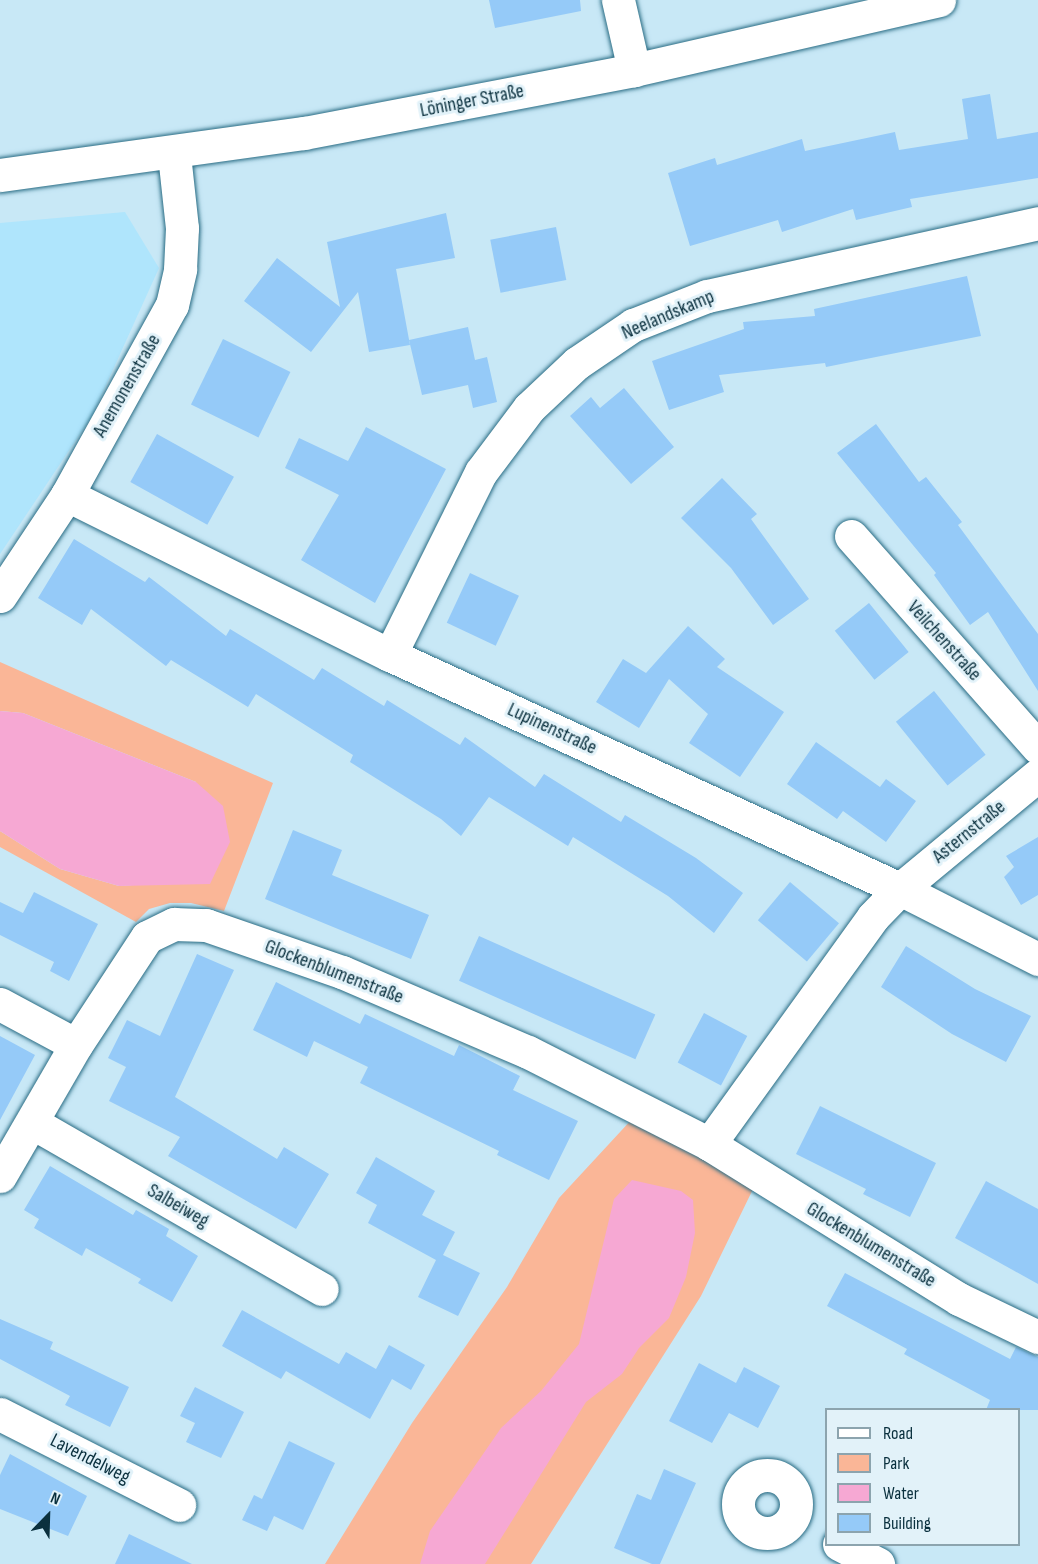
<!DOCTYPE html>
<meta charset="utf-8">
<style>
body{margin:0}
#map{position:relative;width:1038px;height:1564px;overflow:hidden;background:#c8e8f6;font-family:"Sofia Sans Condensed",sans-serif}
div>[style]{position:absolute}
.built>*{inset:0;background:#afe5fc}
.green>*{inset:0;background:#fab697}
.water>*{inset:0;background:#f6a8d3}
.building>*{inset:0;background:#95caf8;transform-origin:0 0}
.roads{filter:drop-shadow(0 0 2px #296c84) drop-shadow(0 0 2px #296c84)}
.minor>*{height:33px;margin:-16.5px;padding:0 16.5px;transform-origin:16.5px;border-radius:16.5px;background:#fff}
.minor>.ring{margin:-16.5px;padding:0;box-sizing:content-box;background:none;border:33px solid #fff;border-radius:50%}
span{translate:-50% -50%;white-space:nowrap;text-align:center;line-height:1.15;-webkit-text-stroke:6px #e2f2f9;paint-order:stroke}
.street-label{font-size:20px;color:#0a303e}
.legend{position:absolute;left:825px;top:1408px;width:195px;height:138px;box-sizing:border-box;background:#e2f2f9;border:2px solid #8ca4ae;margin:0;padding:8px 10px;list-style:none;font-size:18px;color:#0a303e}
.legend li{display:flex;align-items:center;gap:12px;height:30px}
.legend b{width:30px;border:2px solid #8ca4ae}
.north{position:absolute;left:18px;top:1486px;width:60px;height:60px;-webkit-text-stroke:4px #e2f2f9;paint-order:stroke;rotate:23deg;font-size:16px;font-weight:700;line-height:24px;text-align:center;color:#0a303e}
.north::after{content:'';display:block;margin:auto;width:21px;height:27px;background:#0a303e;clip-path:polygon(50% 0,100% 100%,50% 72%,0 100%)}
</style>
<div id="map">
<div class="built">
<div style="clip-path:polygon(125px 212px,159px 268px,92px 416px,0 554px,0 223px)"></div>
</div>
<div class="green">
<div style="clip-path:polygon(0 662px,273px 783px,224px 911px,191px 903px,170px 903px,149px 909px,136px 922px,0 847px,0 831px,60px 869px,119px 886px,161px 883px,196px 782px,23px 713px,0 711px)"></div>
<div style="clip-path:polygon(633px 1118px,755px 1185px,701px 1296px,531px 1564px,325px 1564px,412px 1423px,507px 1287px,559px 1198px)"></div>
</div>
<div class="water">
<div style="clip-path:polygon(0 711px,23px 713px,196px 782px,223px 806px,230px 842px,210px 884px,119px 886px,60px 869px,0 831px)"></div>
<div style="clip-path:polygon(632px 1180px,681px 1191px,693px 1200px,695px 1233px,686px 1277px,669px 1318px,639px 1348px,622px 1374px,586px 1402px,485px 1564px,420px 1564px,430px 1531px,501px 1428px,541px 1391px,579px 1344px,614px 1199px)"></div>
</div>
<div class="building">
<div style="clip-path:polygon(489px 0,580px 0,581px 11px,495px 28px)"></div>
<div style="clip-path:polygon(990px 94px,997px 139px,1038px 132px,1038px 178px,910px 199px,912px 207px,856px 220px,853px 209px,782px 232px,778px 220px,690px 246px,668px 173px,715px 158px,717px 165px,802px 139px,805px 151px,895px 132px,899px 150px,968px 139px,962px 99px)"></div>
<div style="clip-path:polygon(446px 213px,455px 258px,396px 269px,410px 345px,369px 352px,358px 292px,311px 352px,244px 301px,277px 258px,340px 307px,327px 242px)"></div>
<div style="left:556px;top:227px;width:54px;height:67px;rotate:79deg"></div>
<div style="clip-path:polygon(967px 276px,981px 336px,826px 367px,825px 363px,719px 375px,724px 392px,669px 410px,652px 361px,744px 329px,743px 322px,815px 316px,814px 309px)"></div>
<div style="clip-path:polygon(468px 327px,475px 360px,487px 357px,497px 402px,473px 408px,468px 385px,422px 395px,409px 340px)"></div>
<div style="left:223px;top:339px;width:75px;height:73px;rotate:26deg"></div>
<div style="clip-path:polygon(624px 388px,674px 447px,631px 484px,570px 416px,591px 397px,600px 408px)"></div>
<div style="clip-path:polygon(876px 424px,919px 482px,926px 477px,962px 522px,958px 525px,1038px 634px,1038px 691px,988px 612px,970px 625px,934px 575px,936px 573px,837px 453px)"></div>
<div style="clip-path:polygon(366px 427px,446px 469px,375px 603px,301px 560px,339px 495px,285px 468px,299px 438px,348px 461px)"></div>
<div style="left:157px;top:434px;width:88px;height:55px;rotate:29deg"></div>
<div style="clip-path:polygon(722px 478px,757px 514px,751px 519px,809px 599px,773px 625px,731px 568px,681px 518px)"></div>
<div style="clip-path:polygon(74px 539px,145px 582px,149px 577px,226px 636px,230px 629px,314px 680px,322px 668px,384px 706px,387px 700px,460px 745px,465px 737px,535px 787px,544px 774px,621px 822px,625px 815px,696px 858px,743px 893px,714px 933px,668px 896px,573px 837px,568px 846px,489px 797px,461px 836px,441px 819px,350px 762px,353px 755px,256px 694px,248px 707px,171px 660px,166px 666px,91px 609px,82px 625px,38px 598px)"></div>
<div style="left:470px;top:573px;width:54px;height:55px;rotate:25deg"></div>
<div style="left:869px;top:603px;width:63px;height:44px;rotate:51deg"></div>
<div style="clip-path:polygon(688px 626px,725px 659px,717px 667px,784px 712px,740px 777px,689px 743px,708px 714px,669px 679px,639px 728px,596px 702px,623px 659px,646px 673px)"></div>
<div style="left:934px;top:691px;width:82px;height:49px;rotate:51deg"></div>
<div style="clip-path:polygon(816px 742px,880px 787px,886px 779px,916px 801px,886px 842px,843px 811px,837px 819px,787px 784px)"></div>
<div style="clip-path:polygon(293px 830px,342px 850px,332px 875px,429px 915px,411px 959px,265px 899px)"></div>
<div style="clip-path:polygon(1038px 837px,1038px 895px,1021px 905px,1004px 877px,1014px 867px,1006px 856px)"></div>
<div style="left:790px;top:882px;width:64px;height:50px;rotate:40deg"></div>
<div style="clip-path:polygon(34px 892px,98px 924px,69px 981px,50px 971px,54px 962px,0 935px,0 902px,23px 913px)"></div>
<div style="left:479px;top:936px;width:193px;height:49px;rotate:24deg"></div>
<div style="clip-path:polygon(906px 946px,975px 989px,1031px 1016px,1006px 1062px,952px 1034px,881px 987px)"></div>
<div style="clip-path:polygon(197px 954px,234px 970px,175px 1097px,277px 1159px,284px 1147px,329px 1174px,296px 1229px,168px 1156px,180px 1137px,109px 1101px,126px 1067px,108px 1058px,127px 1020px,160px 1036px)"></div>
<div style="clip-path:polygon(276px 982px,360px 1024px,365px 1014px,454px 1056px,459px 1045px,520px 1076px,513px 1090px,578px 1121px,549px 1180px,497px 1155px,499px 1151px,360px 1083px,368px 1067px,314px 1041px,307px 1057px,253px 1030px)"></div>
<div style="left:704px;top:1013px;width:49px;height:56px;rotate:28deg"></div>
<div style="clip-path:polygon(0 1036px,35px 1055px,0 1120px)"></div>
<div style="clip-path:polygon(820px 1106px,936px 1163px,910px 1217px,863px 1194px,866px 1189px,796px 1154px)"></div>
<div style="clip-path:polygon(376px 1157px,435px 1191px,422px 1215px,455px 1232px,443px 1255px,480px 1273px,458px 1316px,418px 1297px,436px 1260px,368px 1223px,377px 1205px,356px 1193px)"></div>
<div style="clip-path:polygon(50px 1166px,133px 1215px,136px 1210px,169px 1229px,166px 1236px,198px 1256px,172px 1302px,138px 1283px,141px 1279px,86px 1248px,82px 1256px,34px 1228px,39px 1219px,24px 1210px)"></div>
<div style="clip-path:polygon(986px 1181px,1038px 1209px,1038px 1284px,955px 1238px)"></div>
<div style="clip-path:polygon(845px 1273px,1010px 1359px,1016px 1347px,1038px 1357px,1038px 1410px,986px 1410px,990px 1400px,904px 1354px,907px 1349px,827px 1306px)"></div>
<div style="clip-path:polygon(242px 1310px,339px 1364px,346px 1352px,376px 1369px,389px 1345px,425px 1365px,411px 1390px,392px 1379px,370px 1419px,286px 1371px,281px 1379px,222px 1346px)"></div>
<div style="clip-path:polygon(0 1319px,53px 1342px,50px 1349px,129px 1387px,110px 1427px,65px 1405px,70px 1396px,0 1359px)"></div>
<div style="clip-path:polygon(699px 1363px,736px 1383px,744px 1367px,780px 1386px,758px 1428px,729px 1413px,712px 1443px,669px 1421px)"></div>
<div style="clip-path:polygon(195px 1387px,244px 1412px,221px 1458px,186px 1442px,195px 1423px,180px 1416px)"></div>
<div style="clip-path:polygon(289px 1441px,335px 1463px,303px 1530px,274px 1516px,267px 1531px,242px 1520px,254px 1495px,262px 1499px)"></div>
<div style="clip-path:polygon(10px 1454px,87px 1496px,68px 1536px,0 1509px,0 1475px)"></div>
<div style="clip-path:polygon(664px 1469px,696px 1483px,660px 1564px,652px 1564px,614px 1548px,637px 1494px,651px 1500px)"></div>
<div style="clip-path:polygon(129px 1534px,192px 1564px,115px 1564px)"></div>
</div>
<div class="roads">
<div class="minor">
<div style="left:618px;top:0;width:72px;rotate:77.1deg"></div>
<div style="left:0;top:175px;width:307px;rotate:-7.9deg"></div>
<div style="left:304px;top:133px;width:336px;rotate:-10.8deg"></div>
<div style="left:634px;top:70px;width:313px;rotate:-12.9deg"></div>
<div style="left:67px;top:495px;width:360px;rotate:26.4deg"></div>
<div style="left:390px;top:655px;width:561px;rotate:24.65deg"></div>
<div style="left:900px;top:889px;width:155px;rotate:26.9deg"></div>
<div style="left:851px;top:536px;width:282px;rotate:48.5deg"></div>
<div style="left:0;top:596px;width:121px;rotate:-56.4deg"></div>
<div style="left:67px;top:495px;width:217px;rotate:-61.1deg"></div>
<div style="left:172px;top:305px;width:37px;rotate:-77deg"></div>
<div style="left:180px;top:269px;width:41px;rotate:-87.2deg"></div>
<div style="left:182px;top:228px;width:74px;rotate:-96.2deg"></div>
<div style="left:390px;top:655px;width:204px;rotate:-63.6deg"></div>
<div style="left:481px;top:472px;width:80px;rotate:-53.1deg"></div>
<div style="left:529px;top:408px;width:66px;rotate:-43.2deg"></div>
<div style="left:577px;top:363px;width:68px;rotate:-34.2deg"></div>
<div style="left:633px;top:325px;width:79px;rotate:-21.4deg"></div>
<div style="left:707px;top:296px;width:339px;rotate:-12.4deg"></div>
<div style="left:1038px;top:775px;width:179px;rotate:140.4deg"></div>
<div style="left:900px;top:889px;width:39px;rotate:134deg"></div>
<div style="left:873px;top:917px;width:280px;rotate:125.8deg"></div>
<div style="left:709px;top:1144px;width:294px;rotate:31.8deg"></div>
<div style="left:959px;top:1299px;width:88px;rotate:25.7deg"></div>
<div style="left:0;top:1004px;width:86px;rotate:28.3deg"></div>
<div style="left:76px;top:1045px;width:129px;rotate:-56.7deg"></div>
<div style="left:147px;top:937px;width:30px;rotate:-26deg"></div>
<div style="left:174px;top:924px;width:32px;rotate:2deg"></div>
<div style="left:206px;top:925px;width:144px;rotate:19.1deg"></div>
<div style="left:342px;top:972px;width:202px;rotate:23.3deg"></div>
<div style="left:528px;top:1052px;width:203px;rotate:26.9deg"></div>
<div style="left:33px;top:1123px;width:333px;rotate:29.9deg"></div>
<div style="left:0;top:1176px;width:151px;rotate:-59.9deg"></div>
<div style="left:0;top:1414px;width:201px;rotate:26.9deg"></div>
<div class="ring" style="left:738px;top:1475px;width:25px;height:25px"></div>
<div style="left:839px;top:1544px;width:44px;rotate:27.1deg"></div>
</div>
</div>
<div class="street-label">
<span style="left:472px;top:101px;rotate:-11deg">Löninger Straße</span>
<span style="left:668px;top:315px;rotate:-23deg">Neelandskamp</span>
<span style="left:127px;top:386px;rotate:-60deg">Anemonenstraße</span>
<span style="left:944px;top:641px;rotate:48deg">Veilchenstraße</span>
<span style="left:552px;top:729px;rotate:25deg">Lupinenstraße</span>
<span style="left:969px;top:832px;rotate:-39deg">Asternstraße</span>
<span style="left:334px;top:972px;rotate:21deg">Glockenblumenstraße</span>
<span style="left:178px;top:1206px;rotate:30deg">Salbeiweg</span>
<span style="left:871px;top:1245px;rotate:31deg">Glockenblumenstraße</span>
<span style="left:90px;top:1459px;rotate:27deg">Lavendelweg</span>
</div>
<ul class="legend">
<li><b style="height:8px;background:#fff"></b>Road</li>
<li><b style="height:16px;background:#fab697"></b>Park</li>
<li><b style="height:16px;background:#f6a8d3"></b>Water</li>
<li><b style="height:16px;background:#95caf8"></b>Building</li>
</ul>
<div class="north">N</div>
</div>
